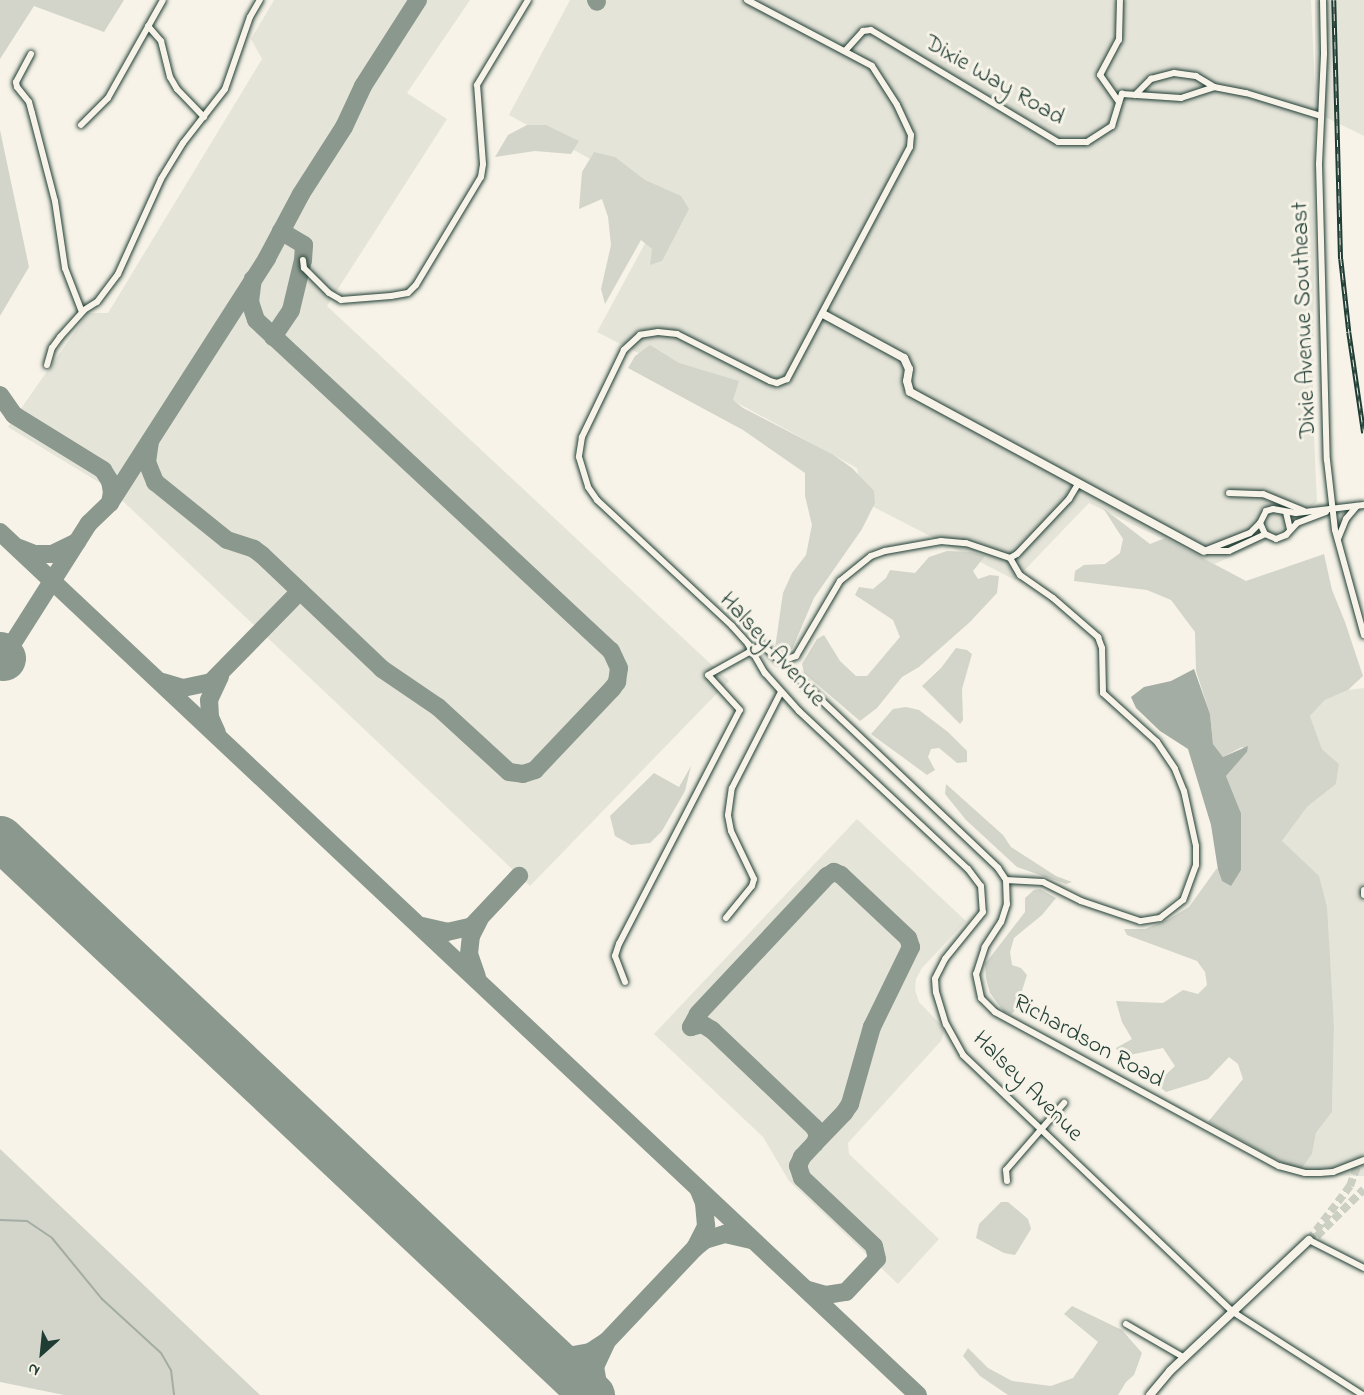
<!DOCTYPE html>
<style>
body{margin:0}
#map{position:relative;width:1364px;height:1395px;overflow:hidden;background:#f7f3e8;font-family:"Indie Flower",sans-serif}
div>[style]{position:absolute}
.built>*{inset:0;background:#e5e4d9}
.green>*{inset:0;background:#d3d5ca}
.water>*{inset:0;background:#a4ada3}
.stream>*{height:2px;margin:-1px;padding:0 1px;transform-origin:1px;border-radius:1px;background:#a4ada3}
.taxiway>*{height:18px;margin:-9px;padding:0 9px;transform-origin:9px;border-radius:9px;background:#8b988e}
.runway>*{height:45px;margin:-22.5px;padding:0 22.5px;transform-origin:22.5px;border-radius:22.5px;background:#8b988e}
.secondary-tunnel>*{height:8px;margin-top:-4px;transform-origin:0;background:repeating-linear-gradient(90deg,#cccfc4 0 8px,transparent 0 12px)}
.roads{filter:drop-shadow(0 0 2px #1f3d34) drop-shadow(0 0 2px #1f3d34)}
.street>*{height:6px;margin:-3px;padding:0 3px;transform-origin:3px;border-radius:3px;background:#f7f3e8}
.secondary>*{height:8px;margin:-4px;padding:0 4px;transform-origin:4px;border-radius:4px;background:#f7f3e8}
.rail>*{height:4.5px;margin-top:-2.25px;transform-origin:0;background:repeating-linear-gradient(90deg,#f7f3e8 0 7px,#1f3d34 0 14px);box-sizing:border-box;border-block:2px solid #1f3d34}
span{translate:-50% -50%;white-space:nowrap;text-align:center;line-height:1.15;-webkit-text-stroke:6px #f7f3e8;paint-order:stroke}
.street-label{font-size:24px;color:#1f3d34}
.north{position:absolute;left:12px;top:1323px;width:60px;height:60px;-webkit-text-stroke:4px #f7f3e8;paint-order:stroke;rotate:207deg;font-size:16px;font-weight:700;line-height:24px;text-align:center;color:#1f3d34}
.north::after{content:'';display:block;margin:auto;width:21px;height:27px;background:#1f3d34;clip-path:polygon(50% 0,100% 100%,50% 72%,0 100%)}
</style>
<div id="map">
<div class="built">
<div style="clip-path:polygon(274px 0,470px 0,407px 93px,447px 119px,327px 306px,729px 681px,530px 886px,110px 489px,8px 427px,88px 313px,108px 313px,262px 59px,251px 39px)"></div>
<div style="clip-path:polygon(570px 0,1311px 0,1315px 88px,1315px 0,1364px 0,1364px 136px,1315px 112px,1313px 413px,1317px 502px,1263px 543px,1214px 564px,1089px 503px,1015px 580px,864px 502px,857px 468px,743px 406px,597px 332px,668px 201px,509px 115px)"></div>
<div style="clip-path:polygon(1364px 688px,1364px 1176px,1324px 1175px,1299px 1172px,1312px 1154px,1316px 1133px,1332px 1112px,1334px 1027px,1329px 975px,1282px 841px,1307px 807px,1336px 784px,1339px 764px,1322px 749px,1310px 716px,1325px 700px,1348px 690px)"></div>
<div style="clip-path:polygon(857px 819px,966px 921px,922px 968px,916px 979px,915px 990px,919px 1002px,940px 1024px,944px 1032px,941px 1041px,848px 1143px,849px 1154px,939px 1239px,898px 1284px,789px 1181px,763px 1137px,654px 1034px)"></div>
</div>
<div class="green">
<div style="clip-path:polygon(0 0,124px 0,104px 32px,34px 6px,0 59px)"></div>
<div style="clip-path:polygon(527px 125px,546px 125px,579px 141px,571px 154px,535px 151px,495px 157px,508px 135px)"></div>
<div style="clip-path:polygon(0 130px,29px 267px,0 316px)"></div>
<div style="clip-path:polygon(594px 152px,615px 157px,645px 180px,681px 196px,689px 209px,662px 261px,650px 265px,652px 249px,641px 240px,605px 304px,601px 289px,611px 245px,608px 217px,602px 199px,579px 209px,582px 172px)"></div>
<div style="clip-path:polygon(650px 345px,679px 363px,739px 381px,733px 400px,743px 408px,832px 454px,852px 468px,874px 491px,875px 503px,862px 529px,814px 598px,792px 649px,782px 651px,775px 648px,783px 593px,792px 573px,806px 555px,812px 525px,805px 496px,805px 473px,743px 430px,628px 368px,635px 356px)"></div>
<div style="clip-path:polygon(1103px 508px,1150px 544px,1165px 538px,1246px 581px,1324px 554px,1332px 590px,1345px 622px,1363px 676px,1348px 690px,1325px 700px,1310px 716px,1322px 749px,1339px 764px,1336px 784px,1307px 807px,1282px 841px,1319px 876px,1327px 907px,1334px 1027px,1332px 1112px,1316px 1133px,1312px 1154px,1299px 1172px,1208px 1122px,1243px 1079px,1238px 1064px,1229px 1057px,1208px 1079px,1166px 1092px,1156px 1084px,1175px 1066px,1163px 1048px,1120px 1057px,1116px 1048px,1132px 1039px,1122px 1022px,1116px 1001px,1163px 1003px,1183px 990px,1198px 994px,1207px 985px,1205px 972px,1197px 961px,1127px 935px,1124px 929px,1145px 929px,1169px 919px,1189px 907px,1217px 868px,1222px 881px,1241px 870px,1241px 813px,1226px 776px,1247px 752px,1242px 747px,1223px 757px,1213px 744px,1210px 714px,1196px 671px,1195px 632px,1171px 600px,1147px 590px,1074px 581px,1075px 571px,1084px 565px,1105px 564px,1120px 553px,1123px 539px)"></div>
<div style="clip-path:polygon(947px 551px,971px 552px,985px 556px,973px 571px,978px 579px,990px 575px,999px 576px,997px 593px,970px 622px,919px 667px,902px 677px,877px 708px,860px 721px,804px 673px,802px 664px,817px 639px,824px 635px,840px 661px,856px 676px,867px 676px,900px 637px,893px 620px,855px 595px,859px 587px,873px 589px,886px 578px,890px 570px,915px 573px,929px 557px)"></div>
<div style="clip-path:polygon(956px 648px,967px 650px,972px 654px,962px 689px,963px 720px,960px 724px,922px 686px,941px 668px)"></div>
<div style="clip-path:polygon(906px 707px,919px 710px,948px 732px,967px 751px,967px 762px,957px 763px,939px 748px,931px 749px,928px 757px,935px 770px,927px 775px,871px 734px,893px 709px)"></div>
<div style="clip-path:polygon(691px 766px,685px 791px,662px 831px,650px 843px,631px 845px,615px 836px,610px 816px,654px 773px,679px 787px)"></div>
<div style="clip-path:polygon(946px 784px,1003px 835px,1011px 847px,1056px 876px,1072px 882px,1066px 884px,1017px 867px,966px 820px,945px 794px)"></div>
<div style="clip-path:polygon(1040px 889px,1056px 898px,1042px 915px,1014px 938px,1010px 952px,1012px 965px,1021px 968px,1027px 975px,1020px 997px,1022px 1005px,1011px 1014px,1004px 1012px,990px 993px,986px 978px,985px 964px,1025px 912px,1025px 898px,1034px 890px)"></div>
<div style="clip-path:polygon(0 1149px,260px 1395px,64px 1395px,0 1382px)"></div>
<div style="clip-path:polygon(1001px 1202px,1008px 1202px,1028px 1219px,1031px 1229px,1015px 1255px,1004px 1253px,976px 1238px,979px 1224px)"></div>
<div style="clip-path:polygon(1072px 1306px,1122px 1330px,1142px 1353px,1134px 1375px,1126px 1382px,1118px 1395px,1008px 1395px,980px 1376px,963px 1356px,968px 1348px,988px 1368px,1012px 1381px,1051px 1386px,1073px 1378px,1098px 1342px,1064px 1314px)"></div>
</div>
<div class="water">
<div style="clip-path:polygon(1194px 669px,1210px 714px,1213px 744px,1223px 757px,1248px 746px,1247px 752px,1226px 776px,1241px 813px,1241px 870px,1231px 886px,1222px 881px,1218px 870px,1211px 825px,1188px 749px,1160px 731px,1136px 708px,1131px 697px,1144px 687px,1171px 681px)"></div>
</div>
<div class="stream">
<div style="left:0;top:1220px;width:27px;rotate:2deg"></div>
<div style="left:27px;top:1221px;width:30px;rotate:34deg"></div>
<div style="left:52px;top:1238px;width:79px;rotate:50.7deg"></div>
<div style="left:102px;top:1299px;width:80px;rotate:42.5deg"></div>
<div style="left:161px;top:1353px;width:20px;rotate:60deg"></div>
<div style="left:171px;top:1370px;width:25px;rotate:83deg"></div>
</div>
<div class="taxiway">
<div style="left:596px;top:0;width:2px;rotate:63deg"></div>
<div style="left:273px;top:337px;width:32px;rotate:-56deg"></div>
<div style="left:291px;top:310px;width:51px;rotate:-76.5deg"></div>
<div style="left:303px;top:260px;width:15px;rotate:-86deg"></div>
<div style="left:304px;top:245px;width:27px;rotate:-149deg"></div>
<div style="left:0;top:395px;width:24px;rotate:55deg"></div>
<div style="left:14px;top:415px;width:105px;rotate:31.7deg"></div>
<div style="left:103px;top:470px;width:13px;rotate:58deg"></div>
<div style="left:110px;top:481px;width:11px;rotate:80deg"></div>
<div style="left:112px;top:492px;width:11px;rotate:100deg"></div>
<div style="left:110px;top:503px;width:29px;rotate:136deg"></div>
<div style="left:89px;top:523px;width:166px;rotate:122.4deg"></div>
<div style="left:150px;top:441px;width:21px;rotate:98deg"></div>
<div style="left:147px;top:462px;width:22px;rotate:68deg"></div>
<div style="left:155px;top:482px;width:92px;rotate:38.9deg"></div>
<div style="left:227px;top:540px;width:28px;rotate:18deg"></div>
<div style="left:254px;top:549px;width:10px;rotate:37deg"></div>
<div style="left:262px;top:555px;width:166px;rotate:43.5deg"></div>
<div style="left:382px;top:669px;width:68px;rotate:34.2deg"></div>
<div style="left:438px;top:707px;width:96px;rotate:42.5deg"></div>
<div style="left:509px;top:772px;width:14px;rotate:8deg"></div>
<div style="left:523px;top:774px;width:13px;rotate:-18deg"></div>
<div style="left:535px;top:770px;width:112px;rotate:-46.5deg"></div>
<div style="left:612px;top:689px;width:9px;rotate:-54deg"></div>
<div style="left:617px;top:682px;width:14px;rotate:-82deg"></div>
<div style="left:619px;top:668px;width:19px;rotate:-115deg"></div>
<div style="left:611px;top:651px;width:485px;rotate:-137deg"></div>
<div style="left:256px;top:320px;width:19px;rotate:-108deg"></div>
<div style="left:250px;top:302px;width:23px;rotate:-83deg"></div>
<div style="left:110px;top:503px;width:291px;rotate:-57.3deg"></div>
<div style="left:267px;top:258px;width:72px;rotate:-62deg"></div>
<div style="left:301px;top:194px;width:80px;rotate:-57.3deg"></div>
<div style="left:344px;top:127px;width:45px;rotate:-65.1deg"></div>
<div style="left:363px;top:86px;width:102px;rotate:-57.4deg"></div>
<div style="left:0;top:532px;width:1260px;rotate:43.23deg"></div>
<div style="left:19px;top:548px;width:17px;rotate:21deg"></div>
<div style="left:35px;top:554px;width:17px"></div>
<div style="left:52px;top:554px;width:28px;rotate:-26deg"></div>
<div style="left:163px;top:682px;width:21px;rotate:17deg"></div>
<div style="left:183px;top:688px;width:29px;rotate:-12deg"></div>
<div style="left:211px;top:682px;width:127px;rotate:-45.6deg"></div>
<div style="left:217px;top:733px;width:17px;rotate:-114deg"></div>
<div style="left:210px;top:717px;width:17px;rotate:-93deg"></div>
<div style="left:209px;top:700px;width:26px;rotate:-65deg"></div>
<div style="left:422px;top:926px;width:26px;rotate:13deg"></div>
<div style="left:447px;top:932px;width:26px;rotate:-13deg"></div>
<div style="left:472px;top:926px;width:69px;rotate:-46.8deg"></div>
<div style="left:477px;top:977px;width:24px;rotate:-109deg"></div>
<div style="left:469px;top:954px;width:18px;rotate:-84deg"></div>
<div style="left:471px;top:936px;width:18px;rotate:-63deg"></div>
<div style="left:695px;top:1248px;width:13px;rotate:-39deg"></div>
<div style="left:705px;top:1240px;width:21px;rotate:-17deg"></div>
<div style="left:725px;top:1234px;width:28px;rotate:13deg"></div>
<div style="left:808px;top:1290px;width:19px;rotate:16deg"></div>
<div style="left:826px;top:1295px;width:20px;rotate:-9deg"></div>
<div style="left:846px;top:1292px;width:45px;rotate:-46.8deg"></div>
<div style="left:877px;top:1259px;width:13px;rotate:-103deg"></div>
<div style="left:874px;top:1246px;width:99px;rotate:-136.6deg"></div>
<div style="left:802px;top:1178px;width:13px;rotate:-108deg"></div>
<div style="left:798px;top:1166px;width:10px;rotate:-66deg"></div>
<div style="left:802px;top:1157px;width:19px;rotate:-47deg"></div>
<div style="left:815px;top:1143px;width:42px;rotate:-46deg"></div>
<div style="left:844px;top:1113px;width:11px;rotate:-56deg"></div>
<div style="left:850px;top:1104px;width:80px;rotate:-74.1deg"></div>
<div style="left:872px;top:1027px;width:89px;rotate:-64deg"></div>
<div style="left:911px;top:947px;width:9px;rotate:-108deg"></div>
<div style="left:908px;top:938px;width:92px;rotate:-136.8deg"></div>
<div style="left:841px;top:875px;width:8px;rotate:-157deg"></div>
<div style="left:834px;top:872px;width:8px;rotate:150deg"></div>
<div style="left:827px;top:876px;width:189px;rotate:133.1deg"></div>
<div style="left:698px;top:1014px;width:15px;rotate:118deg"></div>
<div style="left:691px;top:1027px;width:11px;rotate:-15deg"></div>
<div style="left:702px;top:1024px;width:12px;rotate:31deg"></div>
<div style="left:712px;top:1030px;width:141px;rotate:43.6deg"></div>
<div style="left:814px;top:1127px;width:9px;rotate:63deg"></div>
<div style="left:818px;top:1135px;width:9px;rotate:111deg"></div>
<div style="left:535px;top:1341px;width:21px;rotate:31deg"></div>
<div style="left:553px;top:1352px;width:20px;rotate:9deg"></div>
<div style="left:573px;top:1355px;width:17px;rotate:-10deg"></div>
<div style="left:590px;top:1352px;width:20px;rotate:-33deg"></div>
<div style="left:607px;top:1341px;width:128px;rotate:-46.6deg"></div>
<div style="left:695px;top:1248px;width:25px;rotate:-63deg"></div>
<div style="left:706px;top:1226px;width:23px;rotate:-95deg"></div>
<div style="left:704px;top:1203px;width:16px;rotate:-112deg"></div>
<div style="left:600px;top:1395px;width:28px;rotate:-100deg"></div>
<div style="left:595px;top:1367px;width:26px;rotate:-65deg"></div>
</div>
<div class="runway">
<div style="left:0;top:654px;width:5px;rotate:53deg"></div>
<div style="left:0;top:838px;width:813px;rotate:43.26deg"></div>
</div>
<div class="secondary-tunnel">
<div style="left:1317px;top:1236px;width:66px;rotate:-45deg"></div>
<div style="left:1309px;top:1240px;width:68px;rotate:-52.8deg"></div>
<div style="left:1350px;top:1186px;width:23px;rotate:-70deg"></div>
</div>
<div class="roads">
<div class="street">
<div style="left:747px;top:0;width:141px;rotate:27.8deg"></div>
<div style="left:872px;top:66px;width:46px;rotate:57.3deg"></div>
<div style="left:897px;top:105px;width:33px;rotate:65deg"></div>
<div style="left:911px;top:135px;width:12px;rotate:95deg"></div>
<div style="left:910px;top:147px;width:263px;rotate:117.9deg"></div>
<div style="left:787px;top:379px;width:11px;rotate:158deg"></div>
<div style="left:777px;top:383px;width:7px;rotate:-164deg"></div>
<div style="left:770px;top:381px;width:104px;rotate:-153.2deg"></div>
<div style="left:677px;top:334px;width:19px;rotate:-174deg"></div>
<div style="left:658px;top:332px;width:18px;rotate:171deg"></div>
<div style="left:640px;top:335px;width:22px;rotate:137deg"></div>
<div style="left:624px;top:350px;width:97px;rotate:115.8deg"></div>
<div style="left:582px;top:437px;width:20px;rotate:99deg"></div>
<div style="left:579px;top:457px;width:31px;rotate:73deg"></div>
<div style="left:588px;top:487px;width:16px;rotate:55deg"></div>
<div style="left:597px;top:500px;width:185px;rotate:43deg"></div>
<div style="left:732px;top:626px;width:24px;rotate:48deg"></div>
<div style="left:748px;top:644px;width:34px;rotate:60deg"></div>
<div style="left:765px;top:673px;width:51px;rotate:48.2deg"></div>
<div style="left:799px;top:711px;width:231px;rotate:43.1deg"></div>
<div style="left:968px;top:869px;width:21px;rotate:53deg"></div>
<div style="left:981px;top:886px;width:26px;rotate:86deg"></div>
<div style="left:983px;top:912px;width:60px;rotate:129deg"></div>
<div style="left:945px;top:959px;width:22px;rotate:117deg"></div>
<div style="left:935px;top:979px;width:13px;rotate:86deg"></div>
<div style="left:936px;top:992px;width:34px;rotate:73deg"></div>
<div style="left:946px;top:1024px;width:35px;rotate:61deg"></div>
<div style="left:963px;top:1055px;width:373px;rotate:43.6deg"></div>
<div style="left:1233px;top:1312px;width:154px;rotate:32.6deg"></div>
<div style="left:1323px;top:0;width:54px;rotate:88.9deg"></div>
<div style="left:1324px;top:54px;width:110px;rotate:92.6deg"></div>
<div style="left:1319px;top:164px;width:296px;rotate:88.5deg"></div>
<div style="left:1327px;top:460px;width:70px;rotate:83.5deg"></div>
<div style="left:1335px;top:530px;width:109px;rotate:74.6deg"></div>
<div style="left:148px;top:26px;width:20px;rotate:49deg"></div>
<div style="left:161px;top:41px;width:37px;rotate:76deg"></div>
<div style="left:170px;top:77px;width:14px;rotate:60deg"></div>
<div style="left:177px;top:89px;width:39px;rotate:46deg"></div>
<div style="left:845px;top:51px;width:27px;rotate:-48deg"></div>
<div style="left:863px;top:31px;width:8px;rotate:-7deg"></div>
<div style="left:871px;top:30px;width:218px;rotate:30.9deg"></div>
<div style="left:1058px;top:142px;width:29px"></div>
<div style="left:1087px;top:142px;width:30px;rotate:-33deg"></div>
<div style="left:1112px;top:126px;width:34px;rotate:-73deg"></div>
<div style="left:1122px;top:94px;width:59px;rotate:3.9deg"></div>
<div style="left:1181px;top:98px;width:35px;rotate:-18deg"></div>
<div style="left:1214px;top:87px;width:33px;rotate:11deg"></div>
<div style="left:1246px;top:93px;width:78px;rotate:17deg"></div>
<div style="left:31px;top:54px;width:32px;rotate:118deg"></div>
<div style="left:16px;top:82px;width:5px;rotate:79deg"></div>
<div style="left:17px;top:87px;width:19px;rotate:51deg"></div>
<div style="left:29px;top:102px;width:11px;rotate:75deg"></div>
<div style="left:32px;top:113px;width:91px;rotate:75.4deg"></div>
<div style="left:55px;top:201px;width:68px;rotate:81.5deg"></div>
<div style="left:65px;top:268px;width:47px;rotate:68.9deg"></div>
<div style="left:1135px;top:95px;width:23px;rotate:-45deg"></div>
<div style="left:1151px;top:79px;width:24px;rotate:-15deg"></div>
<div style="left:1174px;top:73px;width:22px;rotate:8deg"></div>
<div style="left:1196px;top:76px;width:21px;rotate:31deg"></div>
<div style="left:1119px;top:102px;width:33px;rotate:-125deg"></div>
<div style="left:1100px;top:75px;width:40px;rotate:-62deg"></div>
<div style="left:1119px;top:40px;width:40px;rotate:-88.6deg"></div>
<div style="left:81px;top:125px;width:38px;rotate:-45deg"></div>
<div style="left:108px;top:98px;width:112px;rotate:-60.7deg"></div>
<div style="left:303px;top:260px;width:8px;rotate:83deg"></div>
<div style="left:304px;top:268px;width:35px;rotate:45deg"></div>
<div style="left:329px;top:293px;width:14px;rotate:30deg"></div>
<div style="left:341px;top:300px;width:50px;rotate:-4.6deg"></div>
<div style="left:391px;top:296px;width:17px;rotate:-10deg"></div>
<div style="left:408px;top:293px;width:11px;rotate:-45deg"></div>
<div style="left:416px;top:285px;width:126px;rotate:-59deg"></div>
<div style="left:481px;top:177px;width:13px;rotate:-81deg"></div>
<div style="left:483px;top:164px;width:79px;rotate:-94.3deg"></div>
<div style="left:477px;top:85px;width:99px;rotate:-59deg"></div>
<div style="left:47px;top:365px;width:18px;rotate:-74deg"></div>
<div style="left:52px;top:348px;width:14px;rotate:-54deg"></div>
<div style="left:60px;top:337px;width:36px;rotate:-48deg"></div>
<div style="left:84px;top:310px;width:15px;rotate:-32deg"></div>
<div style="left:97px;top:302px;width:35px;rotate:-53deg"></div>
<div style="left:118px;top:274px;width:104px;rotate:-65.6deg"></div>
<div style="left:161px;top:179px;width:42px;rotate:-58.6deg"></div>
<div style="left:183px;top:143px;width:68px;rotate:-52.1deg"></div>
<div style="left:225px;top:89px;width:76px;rotate:-70.9deg"></div>
<div style="left:250px;top:17px;width:20px;rotate:-60deg"></div>
<div style="left:1229px;top:493px;width:34px;rotate:2deg"></div>
<div style="left:1263px;top:494px;width:44px;rotate:22.5deg"></div>
<div style="left:1286px;top:512px;width:17px;rotate:77deg"></div>
<div style="left:1260px;top:523px;width:12px;rotate:66deg"></div>
<div style="left:1265px;top:534px;width:12px;rotate:24deg"></div>
<div style="left:1276px;top:539px;width:11px;rotate:-22deg"></div>
<div style="left:1286px;top:535px;width:16px;rotate:-47deg"></div>
<div style="left:1297px;top:523px;width:31px;rotate:-21deg"></div>
<div style="left:1338px;top:539px;width:22px;rotate:-68deg"></div>
<div style="left:1346px;top:519px;width:17px;rotate:-50deg"></div>
<div style="left:1204px;top:551px;width:49px;rotate:-21.4deg"></div>
<div style="left:1250px;top:533px;width:14px;rotate:-45deg"></div>
<div style="left:1260px;top:523px;width:13px;rotate:-63deg"></div>
<div style="left:1266px;top:511px;width:7px;rotate:-16deg"></div>
<div style="left:1273px;top:509px;width:23px;rotate:10deg"></div>
<div style="left:1296px;top:513px;width:68px;rotate:-6.7deg"></div>
<div style="left:1207px;top:551px;width:22px"></div>
<div style="left:1229px;top:551px;width:40px;rotate:-25deg"></div>
<div style="left:1010px;top:558px;width:8px;rotate:-30deg"></div>
<div style="left:1017px;top:554px;width:76px;rotate:-46.6deg"></div>
<div style="left:1069px;top:499px;width:17px;rotate:-59deg"></div>
<div style="left:798px;top:678px;width:276px;rotate:43.5deg"></div>
<div style="left:998px;top:868px;width:14px;rotate:56deg"></div>
<div style="left:1006px;top:880px;width:24px;rotate:88deg"></div>
<div style="left:1007px;top:904px;width:19px;rotate:108deg"></div>
<div style="left:1001px;top:922px;width:30px;rotate:123deg"></div>
<div style="left:985px;top:947px;width:28px;rotate:108deg"></div>
<div style="left:976px;top:974px;width:25px;rotate:78deg"></div>
<div style="left:981px;top:998px;width:20px;rotate:45deg"></div>
<div style="left:995px;top:1012px;width:323px;rotate:28.5deg"></div>
<div style="left:1279px;top:1166px;width:27px;rotate:15deg"></div>
<div style="left:1305px;top:1173px;width:15px"></div>
<div style="left:1320px;top:1173px;width:13px;rotate:-4deg"></div>
<div style="left:1333px;top:1172px;width:33px;rotate:-21deg"></div>
<div style="left:1364px;top:890px;width:5px;rotate:90deg"></div>
<div style="left:726px;top:918px;width:41px;rotate:-50.9deg"></div>
<div style="left:752px;top:886px;width:7px;rotate:-74deg"></div>
<div style="left:754px;top:879px;width:53px;rotate:-115.6deg"></div>
<div style="left:731px;top:831px;width:16px;rotate:-101deg"></div>
<div style="left:728px;top:815px;width:27px;rotate:-82deg"></div>
<div style="left:732px;top:788px;width:108px;rotate:-63deg"></div>
<div style="left:625px;top:982px;width:28px;rotate:-111deg"></div>
<div style="left:615px;top:956px;width:13px;rotate:-72deg"></div>
<div style="left:619px;top:944px;width:263px;rotate:-62.7deg"></div>
<div style="left:740px;top:710px;width:47px;rotate:-132.4deg"></div>
<div style="left:708px;top:675px;width:62px;rotate:-29.1deg"></div>
<div style="left:762px;top:645px;width:21px;rotate:41deg"></div>
<div style="left:778px;top:659px;width:7px;rotate:8deg"></div>
<div style="left:785px;top:660px;width:12px;rotate:-20deg"></div>
<div style="left:796px;top:656px;width:87px;rotate:-59.6deg"></div>
<div style="left:840px;top:581px;width:40px;rotate:-39deg"></div>
<div style="left:871px;top:556px;width:15px;rotate:-20deg"></div>
<div style="left:885px;top:551px;width:57px;rotate:-10.1deg"></div>
<div style="left:941px;top:541px;width:25px;rotate:5deg"></div>
<div style="left:966px;top:543px;width:46px;rotate:18.8deg"></div>
<div style="left:1010px;top:558px;width:20px;rotate:60deg"></div>
<div style="left:1020px;top:575px;width:40px;rotate:34.9deg"></div>
<div style="left:1053px;top:598px;width:60px;rotate:40.9deg"></div>
<div style="left:1098px;top:637px;width:12px;rotate:70deg"></div>
<div style="left:1102px;top:648px;width:45px;rotate:88.7deg"></div>
<div style="left:1103px;top:693px;width:73px;rotate:42.2deg"></div>
<div style="left:1157px;top:742px;width:32px;rotate:56deg"></div>
<div style="left:1175px;top:769px;width:24px;rotate:68deg"></div>
<div style="left:1184px;top:791px;width:56px;rotate:77.7deg"></div>
<div style="left:1196px;top:846px;width:19px;rotate:90deg"></div>
<div style="left:1196px;top:865px;width:37px;rotate:110deg"></div>
<div style="left:1183px;top:900px;width:29px;rotate:142deg"></div>
<div style="left:1160px;top:918px;width:20px;rotate:171deg"></div>
<div style="left:1140px;top:921px;width:62px;rotate:-161.3deg"></div>
<div style="left:1081px;top:901px;width:42px;rotate:-153.4deg"></div>
<div style="left:1043px;top:882px;width:37px;rotate:-177deg"></div>
<div style="left:1007px;top:1181px;width:11px;rotate:-95deg"></div>
<div style="left:1006px;top:1170px;width:89px;rotate:-49.1deg"></div>
<div style="left:1309px;top:1240px;width:62px;rotate:27deg"></div>
<div style="left:1126px;top:1324px;width:68px;rotate:30deg"></div>
</div>
<div class="secondary">
<div style="left:823px;top:314px;width:92px;rotate:28.5deg"></div>
<div style="left:904px;top:358px;width:12px;rotate:66deg"></div>
<div style="left:909px;top:369px;width:12px;rotate:99deg"></div>
<div style="left:907px;top:381px;width:11px;rotate:75deg"></div>
<div style="left:910px;top:392px;width:334px;rotate:28.4deg"></div>
<div style="left:1150px;top:1395px;width:31px;rotate:-50deg"></div>
<div style="left:1170px;top:1371px;width:191px;rotate:-43.3deg"></div>
</div>
</div>
<div class="rail">
<div style="left:1334px;top:0;width:259px;rotate:88.5deg"></div>
<div style="left:1341px;top:259px;width:73px;rotate:83.7deg"></div>
<div style="left:1349px;top:332px;width:102px;rotate:81.6deg"></div>
</div>
<div class="street-label">
<span style="left:994px;top:81px;rotate:30deg">Dixie Way Road</span>
<span style="left:1305px;top:320px;rotate:-92deg">Dixie Avenue Southeast</span>
<span style="left:772px;top:650px;rotate:48deg">Halsey Avenue</span>
<span style="left:1088px;top:1042px;rotate:29deg">Richardson Road</span>
<span style="left:1027px;top:1087px;rotate:45deg">Halsey Avenue</span>
</div>
<div class="north">N</div>
</div>
